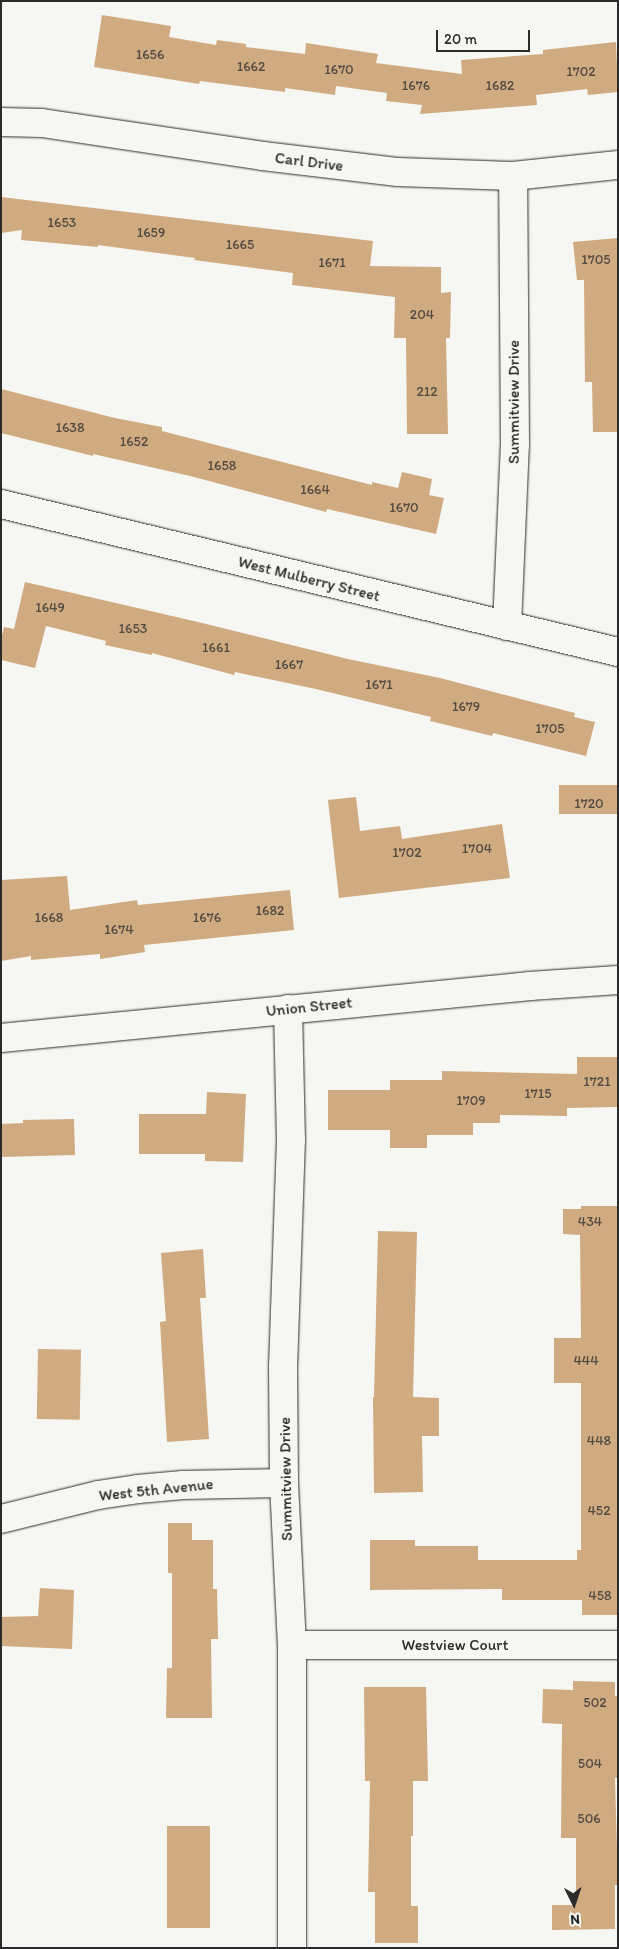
<!DOCTYPE html>
<style>
body{margin:0}
#map{position:relative;width:619px;height:1949px;overflow:hidden;background:#f6f6f2;font-family:Itim,sans-serif}
div>[style]{position:absolute}
.building>*{inset:0;background:#d0ab82;transform-origin:0 0}
.roads{filter:drop-shadow(0 0 1px #2b2b2b) drop-shadow(0 0 1px #2b2b2b)}
.street>*{height:28px;margin:-14px;padding:0 14px;transform-origin:14px;border-radius:14px;background:#f6f6f2}
span{translate:-50% -50%;white-space:nowrap;text-align:center;line-height:1.15;-webkit-text-stroke:4px #f6f6f2;paint-order:stroke}
.number-label{font-size:14px;color:#544b41}
.number-label span{-webkit-text-stroke-width:0}
.street-label{font-size:16px;color:#2b2b2b}
.frame{position:absolute;inset:0;border:2px solid #2b2b2b;pointer-events:none}
.north{position:absolute;left:549px;top:1879px;width:50px;height:50px;-webkit-text-stroke:4px #f6f6f2;paint-order:stroke;rotate:176deg;font-size:14px;font-weight:700;line-height:20px;text-align:center;color:#2b2b2b}
.north::after{content:'';display:block;margin:auto;width:18px;height:22px;background:#2b2b2b;clip-path:polygon(50% 0,100% 100%,50% 72%,0 100%)}
.scale{position:absolute;left:436px;top:30px;width:94px;height:22px;box-sizing:border-box;border:2px solid #2b2b2b;border-top:0;padding-left:6px;font-size:15px;line-height:18px;white-space:nowrap;color:#2b2b2b;-webkit-text-stroke:4px #f6f6f2;paint-order:stroke}
</style>
<div id="map">
<div class="building">
<div style="clip-path:polygon(102px 15px,171px 26px,169px 37px,216px 45px,217px 40px,246px 44px,246px 47px,305px 54px,306px 43px,378px 54px,376px 63px,462px 74px,461px 60px,543px 54px,543px 50px,616px 42px,618px 92px,588px 95px,587px 89px,536px 95px,537px 105px,420px 114px,422px 105px,386px 101px,387px 93px,336px 86px,335px 95px,285px 88px,285px 92px,200px 81px,199px 84px,94px 67px)"></div>
<div style="clip-path:polygon(1px 197px,373px 241px,370px 266px,441px 267px,441px 293px,451px 292px,450px 338px,446px 338px,448px 434px,407px 434px,406px 338px,394px 338px,395px 297px,292px 285px,293px 273px,194px 260px,195px 258px,98px 245px,98px 247px,21px 240px,22px 230px,1px 233px)"></div>
<div style="clip-path:polygon(618px 238px,618px 432px,593px 432px,592px 382px,585px 382px,584px 280px,577px 280px,573px 242px)"></div>
<div style="clip-path:polygon(1px 389px,115px 418px,162px 427px,162px 431px,372px 485px,372px 482px,398px 488px,402px 472px,432px 479px,429px 495px,444px 498px,436px 534px,327px 509px,326px 512px,190px 476px,93px 454px,93px 456px,1px 433px)"></div>
<div style="clip-path:polygon(25px 582px,198px 622px,348px 659px,440px 678px,575px 713px,574px 717px,595px 722px,586px 756px,493px 733px,492px 736px,430px 721px,431px 717px,316px 689px,235px 672px,234px 675px,152px 653px,152px 655px,105px 645px,106px 641px,46px 626px,35px 668px,1px 660px,1px 640px,4px 627px,14px 629px)"></div>
<div style="left:618px;top:785px;width:29px;height:59px;rotate:90deg"></div>
<div style="clip-path:polygon(356px 797px,360px 831px,400px 826px,402px 839px,502px 824px,510px 878px,339px 898px,328px 800px)"></div>
<div style="clip-path:polygon(67px 876px,70px 910px,137px 900px,138px 905px,290px 890px,294px 930px,144px 945px,145px 952px,100px 959px,100px 954px,31px 960px,31px 956px,1px 961px,1px 880px)"></div>
<div style="clip-path:polygon(577px 1057px,618px 1057px,618px 1107px,567px 1108px,567px 1116px,500px 1115px,500px 1123px,473px 1123px,473px 1135px,427px 1135px,427px 1148px,390px 1148px,390px 1130px,328px 1130px,328px 1090px,390px 1090px,390px 1080px,442px 1080px,442px 1071px,577px 1074px)"></div>
<div style="clip-path:polygon(207px 1092px,246px 1094px,243px 1162px,205px 1161px,205px 1154px,139px 1154px,139px 1114px,206px 1114px)"></div>
<div style="clip-path:polygon(74px 1119px,75px 1155px,1px 1157px,1px 1124px,23px 1123px,23px 1120px)"></div>
<div style="clip-path:polygon(581px 1206px,618px 1206px,618px 1615px,582px 1615px,582px 1600px,502px 1600px,502px 1589px,370px 1590px,370px 1540px,415px 1540px,415px 1546px,478px 1546px,478px 1560px,577px 1560px,577px 1550px,581px 1550px,581px 1383px,554px 1383px,554px 1338px,581px 1338px,580px 1235px,563px 1234px,563px 1209px,581px 1209px)"></div>
<div style="clip-path:polygon(378px 1231px,417px 1232px,413px 1397px,439px 1398px,439px 1436px,422px 1436px,423px 1492px,374px 1493px,373px 1397px,374px 1397px)"></div>
<div style="clip-path:polygon(203px 1249px,206px 1298px,200px 1298px,209px 1439px,167px 1442px,160px 1322px,166px 1321px,161px 1253px)"></div>
<div style="left:38px;top:1349px;width:43px;height:70px;rotate:1deg"></div>
<div style="clip-path:polygon(168px 1523px,192px 1523px,192px 1540px,213px 1540px,213px 1589px,217px 1589px,218px 1639px,211px 1639px,212px 1718px,166px 1718px,167px 1668px,172px 1668px,172px 1573px,168px 1573px)"></div>
<div style="clip-path:polygon(40px 1588px,74px 1590px,72px 1649px,1px 1646px,1px 1617px,38px 1616px)"></div>
<div style="clip-path:polygon(573px 1681px,615px 1682px,615px 1696px,618px 1696px,618px 1778px,615px 1778px,618px 1885px,615px 1885px,615px 1929px,552px 1930px,552px 1905px,576px 1905px,576px 1838px,561px 1838px,562px 1724px,542px 1723px,543px 1689px,573px 1690px)"></div>
<div style="clip-path:polygon(364px 1687px,426px 1687px,428px 1781px,413px 1781px,413px 1836px,411px 1836px,411px 1906px,418px 1906px,418px 1943px,375px 1943px,375px 1892px,368px 1892px,370px 1781px,365px 1781px)"></div>
<div style="left:167px;top:1826px;width:43px;height:102px"></div>
</div>
<div class="roads">
<div class="street">
<div style="left:1px;top:122px;width:41px;rotate:1.4deg"></div>
<div style="left:42px;top:123px;width:223px;rotate:8.5deg"></div>
<div style="left:263px;top:156px;width:136px;rotate:6.8deg"></div>
<div style="left:398px;top:172px;width:115px;rotate:2deg"></div>
<div style="left:513px;top:176px;width:106px;rotate:-6deg"></div>
<div style="left:1px;top:504px;width:635px;rotate:13.49deg"></div>
<div style="left:507px;top:626px;width:181px;rotate:-87.5deg"></div>
<div style="left:515px;top:445px;width:269px;rotate:-90.4deg"></div>
<div style="left:288px;top:1009px;width:130px;rotate:88.7deg"></div>
<div style="left:291px;top:1139px;width:227px;rotate:92deg"></div>
<div style="left:283px;top:1366px;width:117px;rotate:89.5deg"></div>
<div style="left:284px;top:1483px;width:162px;rotate:87.2deg"></div>
<div style="left:292px;top:1645px;width:303px;rotate:90deg"></div>
<div style="left:1px;top:1038px;width:532px;rotate:-5.61deg"></div>
<div style="left:530px;top:986px;width:88px;rotate:-3.9deg"></div>
<div style="left:1px;top:1519px;width:100px;rotate:-13.9deg"></div>
<div style="left:98px;top:1495px;width:40px;rotate:-8.5deg"></div>
<div style="left:138px;top:1489px;width:45px;rotate:-5.1deg"></div>
<div style="left:183px;top:1485px;width:101px;rotate:-1.1deg"></div>
<div style="left:292px;top:1645px;width:326px"></div>
</div>
</div>
<div class="number-label">
<span style="left:150px;top:55px">1656</span>
<span style="left:251px;top:67px">1662</span>
<span style="left:339px;top:70px">1670</span>
<span style="left:581px;top:72px">1702</span>
<span style="left:416px;top:86px">1676</span>
<span style="left:500px;top:86px">1682</span>
<span style="left:62px;top:223px">1653</span>
<span style="left:151px;top:233px">1659</span>
<span style="left:240px;top:245px">1665</span>
<span style="left:596px;top:260px">1705</span>
<span style="left:332px;top:263px">1671</span>
<span style="left:422px;top:315px">204</span>
<span style="left:427px;top:392px">212</span>
<span style="left:70px;top:428px">1638</span>
<span style="left:134px;top:442px">1652</span>
<span style="left:222px;top:466px">1658</span>
<span style="left:315px;top:490px">1664</span>
<span style="left:404px;top:508px">1670</span>
<span style="left:50px;top:608px">1649</span>
<span style="left:133px;top:629px">1653</span>
<span style="left:216px;top:648px">1661</span>
<span style="left:289px;top:665px">1667</span>
<span style="left:379px;top:685px">1671</span>
<span style="left:466px;top:707px">1679</span>
<span style="left:550px;top:729px">1705</span>
<span style="left:589px;top:804px">1720</span>
<span style="left:477px;top:849px">1704</span>
<span style="left:407px;top:853px">1702</span>
<span style="left:270px;top:911px">1682</span>
<span style="left:49px;top:918px">1668</span>
<span style="left:207px;top:918px">1676</span>
<span style="left:119px;top:930px">1674</span>
<span style="left:597px;top:1082px">1721</span>
<span style="left:538px;top:1094px">1715</span>
<span style="left:471px;top:1101px">1709</span>
<span style="left:590px;top:1222px">434</span>
<span style="left:586px;top:1361px">444</span>
<span style="left:599px;top:1441px">448</span>
<span style="left:599px;top:1511px">452</span>
<span style="left:600px;top:1596px">458</span>
<span style="left:595px;top:1703px">502</span>
<span style="left:590px;top:1764px">504</span>
<span style="left:589px;top:1819px">506</span>
</div>
<div class="street-label">
<span style="left:309px;top:162px;rotate:7deg">Carl Drive</span>
<span style="left:514px;top:402px;rotate:-90deg">Summitview Drive</span>
<span style="left:309px;top:579px;rotate:14deg">West Mulberry Street</span>
<span style="left:309px;top:1007px;rotate:-6deg">Union Street</span>
<span style="left:286px;top:1479px;rotate:-91deg">Summitview Drive</span>
<span style="left:156px;top:1490px;rotate:-6deg">West 5th Avenue</span>
<span style="left:455px;top:1645px">Westview Court</span>
</div>
<div class="frame"></div>
<div class="north">N</div>
<div class="scale">20 m</div>
</div>
